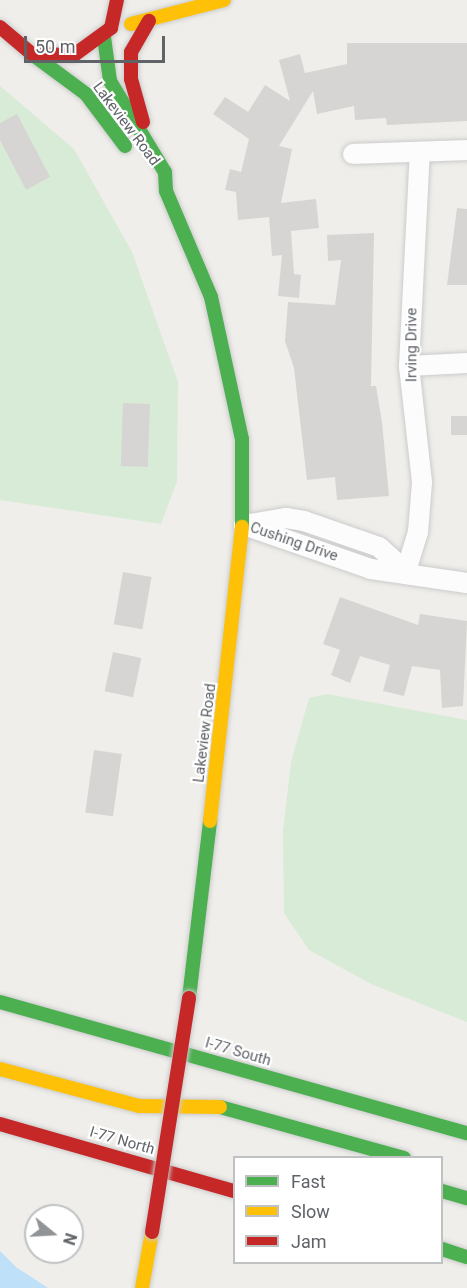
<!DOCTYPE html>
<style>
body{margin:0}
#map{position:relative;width:467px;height:1288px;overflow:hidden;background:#efeeea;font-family:Roboto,sans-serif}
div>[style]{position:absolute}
.green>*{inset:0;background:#d8ebd6}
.water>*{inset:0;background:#bfe0f9}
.building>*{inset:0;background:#d6d5d3;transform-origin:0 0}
.roads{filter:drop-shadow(0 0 2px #cbcccc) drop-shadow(0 0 2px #cbcccc)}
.street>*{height:20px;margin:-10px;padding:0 10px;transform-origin:10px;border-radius:10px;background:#fdfcfc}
.fast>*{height:14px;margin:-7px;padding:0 7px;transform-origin:7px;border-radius:7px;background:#4caf50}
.slow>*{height:14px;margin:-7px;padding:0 7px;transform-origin:7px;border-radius:7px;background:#ffc107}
.jam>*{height:14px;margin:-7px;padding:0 7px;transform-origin:7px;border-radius:7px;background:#c62828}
.bridges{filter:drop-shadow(0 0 2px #cacacb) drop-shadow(0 0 2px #cacacb)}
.jam-bridge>*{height:14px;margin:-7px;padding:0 7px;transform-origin:7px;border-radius:7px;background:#c62828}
span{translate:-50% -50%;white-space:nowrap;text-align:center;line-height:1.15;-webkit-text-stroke:4.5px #fff;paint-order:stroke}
.street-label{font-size:15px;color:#5f6368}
.legend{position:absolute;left:233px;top:1156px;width:210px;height:108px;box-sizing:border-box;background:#fff;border:2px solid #bfc1c3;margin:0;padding:8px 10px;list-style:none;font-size:18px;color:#5f6368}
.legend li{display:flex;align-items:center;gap:12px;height:30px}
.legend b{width:30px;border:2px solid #bfc1c3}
.north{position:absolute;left:24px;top:1204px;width:60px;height:60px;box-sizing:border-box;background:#fff;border:2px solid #bfc1c3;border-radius:50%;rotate:108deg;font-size:16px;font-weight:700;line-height:24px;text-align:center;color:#5f6368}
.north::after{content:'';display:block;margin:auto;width:21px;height:27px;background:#919496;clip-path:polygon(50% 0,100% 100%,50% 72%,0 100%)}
.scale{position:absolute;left:24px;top:36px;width:141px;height:27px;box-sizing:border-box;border:3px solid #5f6368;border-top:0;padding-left:8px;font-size:18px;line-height:21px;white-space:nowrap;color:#5f6368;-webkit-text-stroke:4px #fff;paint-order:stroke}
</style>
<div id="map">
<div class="green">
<div style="clip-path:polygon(0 86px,74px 149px,132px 252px,178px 382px,177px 481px,161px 524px,0 500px)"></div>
<div style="clip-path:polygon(327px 694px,467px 720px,467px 1022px,371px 984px,309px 950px,284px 913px,283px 831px,291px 762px,309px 698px)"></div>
</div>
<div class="water">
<div style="clip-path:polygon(0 1251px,16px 1267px,48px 1288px,0 1288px)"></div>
</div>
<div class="building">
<div style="clip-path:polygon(347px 43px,467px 43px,467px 121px,387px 125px,386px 118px,355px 120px,354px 106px,317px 114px,313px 91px,279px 146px,292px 149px,281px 203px,316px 199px,319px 228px,291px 231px,294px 274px,301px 275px,299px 298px,278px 296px,282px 255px,272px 256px,269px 217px,238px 220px,236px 192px,225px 190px,230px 169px,241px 172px,249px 139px,213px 114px,225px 97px,248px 112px,265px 85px,290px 101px,279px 60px,300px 54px,305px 73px,347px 64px)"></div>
<div style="clip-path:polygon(17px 114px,50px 177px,26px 190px,0 140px,0 123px)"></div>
<div style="clip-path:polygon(457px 208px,467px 209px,467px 285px,447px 285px)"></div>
<div style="clip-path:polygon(374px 233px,371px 386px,376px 386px,382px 422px,389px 496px,337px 500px,335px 477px,307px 480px,294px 368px,285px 341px,288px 302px,335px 305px,341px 260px,328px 261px,327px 235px)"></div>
<div style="left:123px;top:403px;width:27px;height:63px;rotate:2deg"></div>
<div style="left:451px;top:416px;width:16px;height:19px"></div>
<div style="left:123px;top:572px;width:29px;height:53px;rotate:10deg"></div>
<div style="clip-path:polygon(340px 597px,418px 625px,420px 614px,467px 621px,463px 706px,442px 708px,440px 670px,412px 666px,404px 696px,383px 691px,390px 665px,360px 656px,350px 683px,331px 675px,340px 650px,323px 644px)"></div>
<div style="left:113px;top:652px;width:29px;height:40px;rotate:12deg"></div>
<div style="left:94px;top:750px;width:28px;height:63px;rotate:8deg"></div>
</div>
<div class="roads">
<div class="street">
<div style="left:353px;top:154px;width:114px;rotate:-2deg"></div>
<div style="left:409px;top:366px;width:58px;rotate:-3deg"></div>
<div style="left:244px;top:525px;width:134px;rotate:19.1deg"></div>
<div style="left:371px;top:569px;width:97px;rotate:8.3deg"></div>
<div style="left:244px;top:525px;width:43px;rotate:-9.5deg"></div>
<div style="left:286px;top:518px;width:18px;rotate:9deg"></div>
<div style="left:304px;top:521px;width:79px;rotate:19.1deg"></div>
<div style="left:379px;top:547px;width:36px;rotate:42deg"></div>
<div style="left:406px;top:571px;width:41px;rotate:-72.9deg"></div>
<div style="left:418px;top:532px;width:50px;rotate:-85.4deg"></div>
<div style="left:422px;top:482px;width:117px;rotate:-96.4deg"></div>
<div style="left:409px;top:366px;width:214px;rotate:-87.1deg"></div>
</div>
<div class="fast">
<div style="left:104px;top:37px;width:44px;rotate:82.2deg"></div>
<div style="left:110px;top:81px;width:106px;rotate:58.9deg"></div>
<div style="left:165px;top:172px;width:19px;rotate:87deg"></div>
<div style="left:166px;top:191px;width:115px;rotate:67deg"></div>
<div style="left:211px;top:297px;width:145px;rotate:77.7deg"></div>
<div style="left:242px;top:439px;width:88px;rotate:90deg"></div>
<div style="left:32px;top:54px;width:67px;rotate:36.5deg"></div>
<div style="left:86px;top:94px;width:65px;rotate:53.1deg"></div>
<div style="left:189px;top:998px;width:178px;rotate:-83.2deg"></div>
<div style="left:0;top:1002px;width:485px;rotate:15.7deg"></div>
<div style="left:220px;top:1107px;width:191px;rotate:15.5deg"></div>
<div style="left:442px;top:1191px;width:26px;rotate:16deg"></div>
<div style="left:442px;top:1249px;width:26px;rotate:18deg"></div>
</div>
<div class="slow">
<div style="left:131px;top:24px;width:96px;rotate:-14.5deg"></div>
<div style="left:210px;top:821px;width:296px;rotate:-83.8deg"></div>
<div style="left:0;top:1069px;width:144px;rotate:14.9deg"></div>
<div style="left:139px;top:1106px;width:81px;rotate:0.7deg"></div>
<div style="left:142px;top:1288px;width:57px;rotate:-79.9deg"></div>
</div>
<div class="jam">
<div style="left:0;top:27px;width:42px;rotate:40.2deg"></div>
<div style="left:32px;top:54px;width:42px;rotate:1.4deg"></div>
<div style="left:74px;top:55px;width:46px;rotate:-36.1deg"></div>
<div style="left:111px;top:28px;width:29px;rotate:-78deg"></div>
<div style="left:143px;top:122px;width:45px;rotate:-105.6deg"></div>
<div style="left:131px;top:79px;width:27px;rotate:-90deg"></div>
<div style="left:131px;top:52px;width:36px;rotate:-60deg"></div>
<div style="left:0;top:1124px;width:243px;rotate:16deg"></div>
</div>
</div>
<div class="bridges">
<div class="jam-bridge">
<div style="left:152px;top:1232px;width:237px;rotate:-81deg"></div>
</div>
</div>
<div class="street-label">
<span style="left:126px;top:124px;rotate:53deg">Lakeview Road</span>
<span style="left:412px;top:345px;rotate:-90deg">Irving Drive</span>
<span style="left:294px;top:542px;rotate:19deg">Cushing Drive</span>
<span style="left:205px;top:733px;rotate:-83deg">Lakeview Road</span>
<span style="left:238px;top:1052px;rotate:16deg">I-77 South</span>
<span style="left:122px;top:1141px;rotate:16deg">I-77 North</span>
</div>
<ul class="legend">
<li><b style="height:8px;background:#4caf50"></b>Fast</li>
<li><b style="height:8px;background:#ffc107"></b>Slow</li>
<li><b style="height:8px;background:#c62828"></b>Jam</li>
</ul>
<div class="north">N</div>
<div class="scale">50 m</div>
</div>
